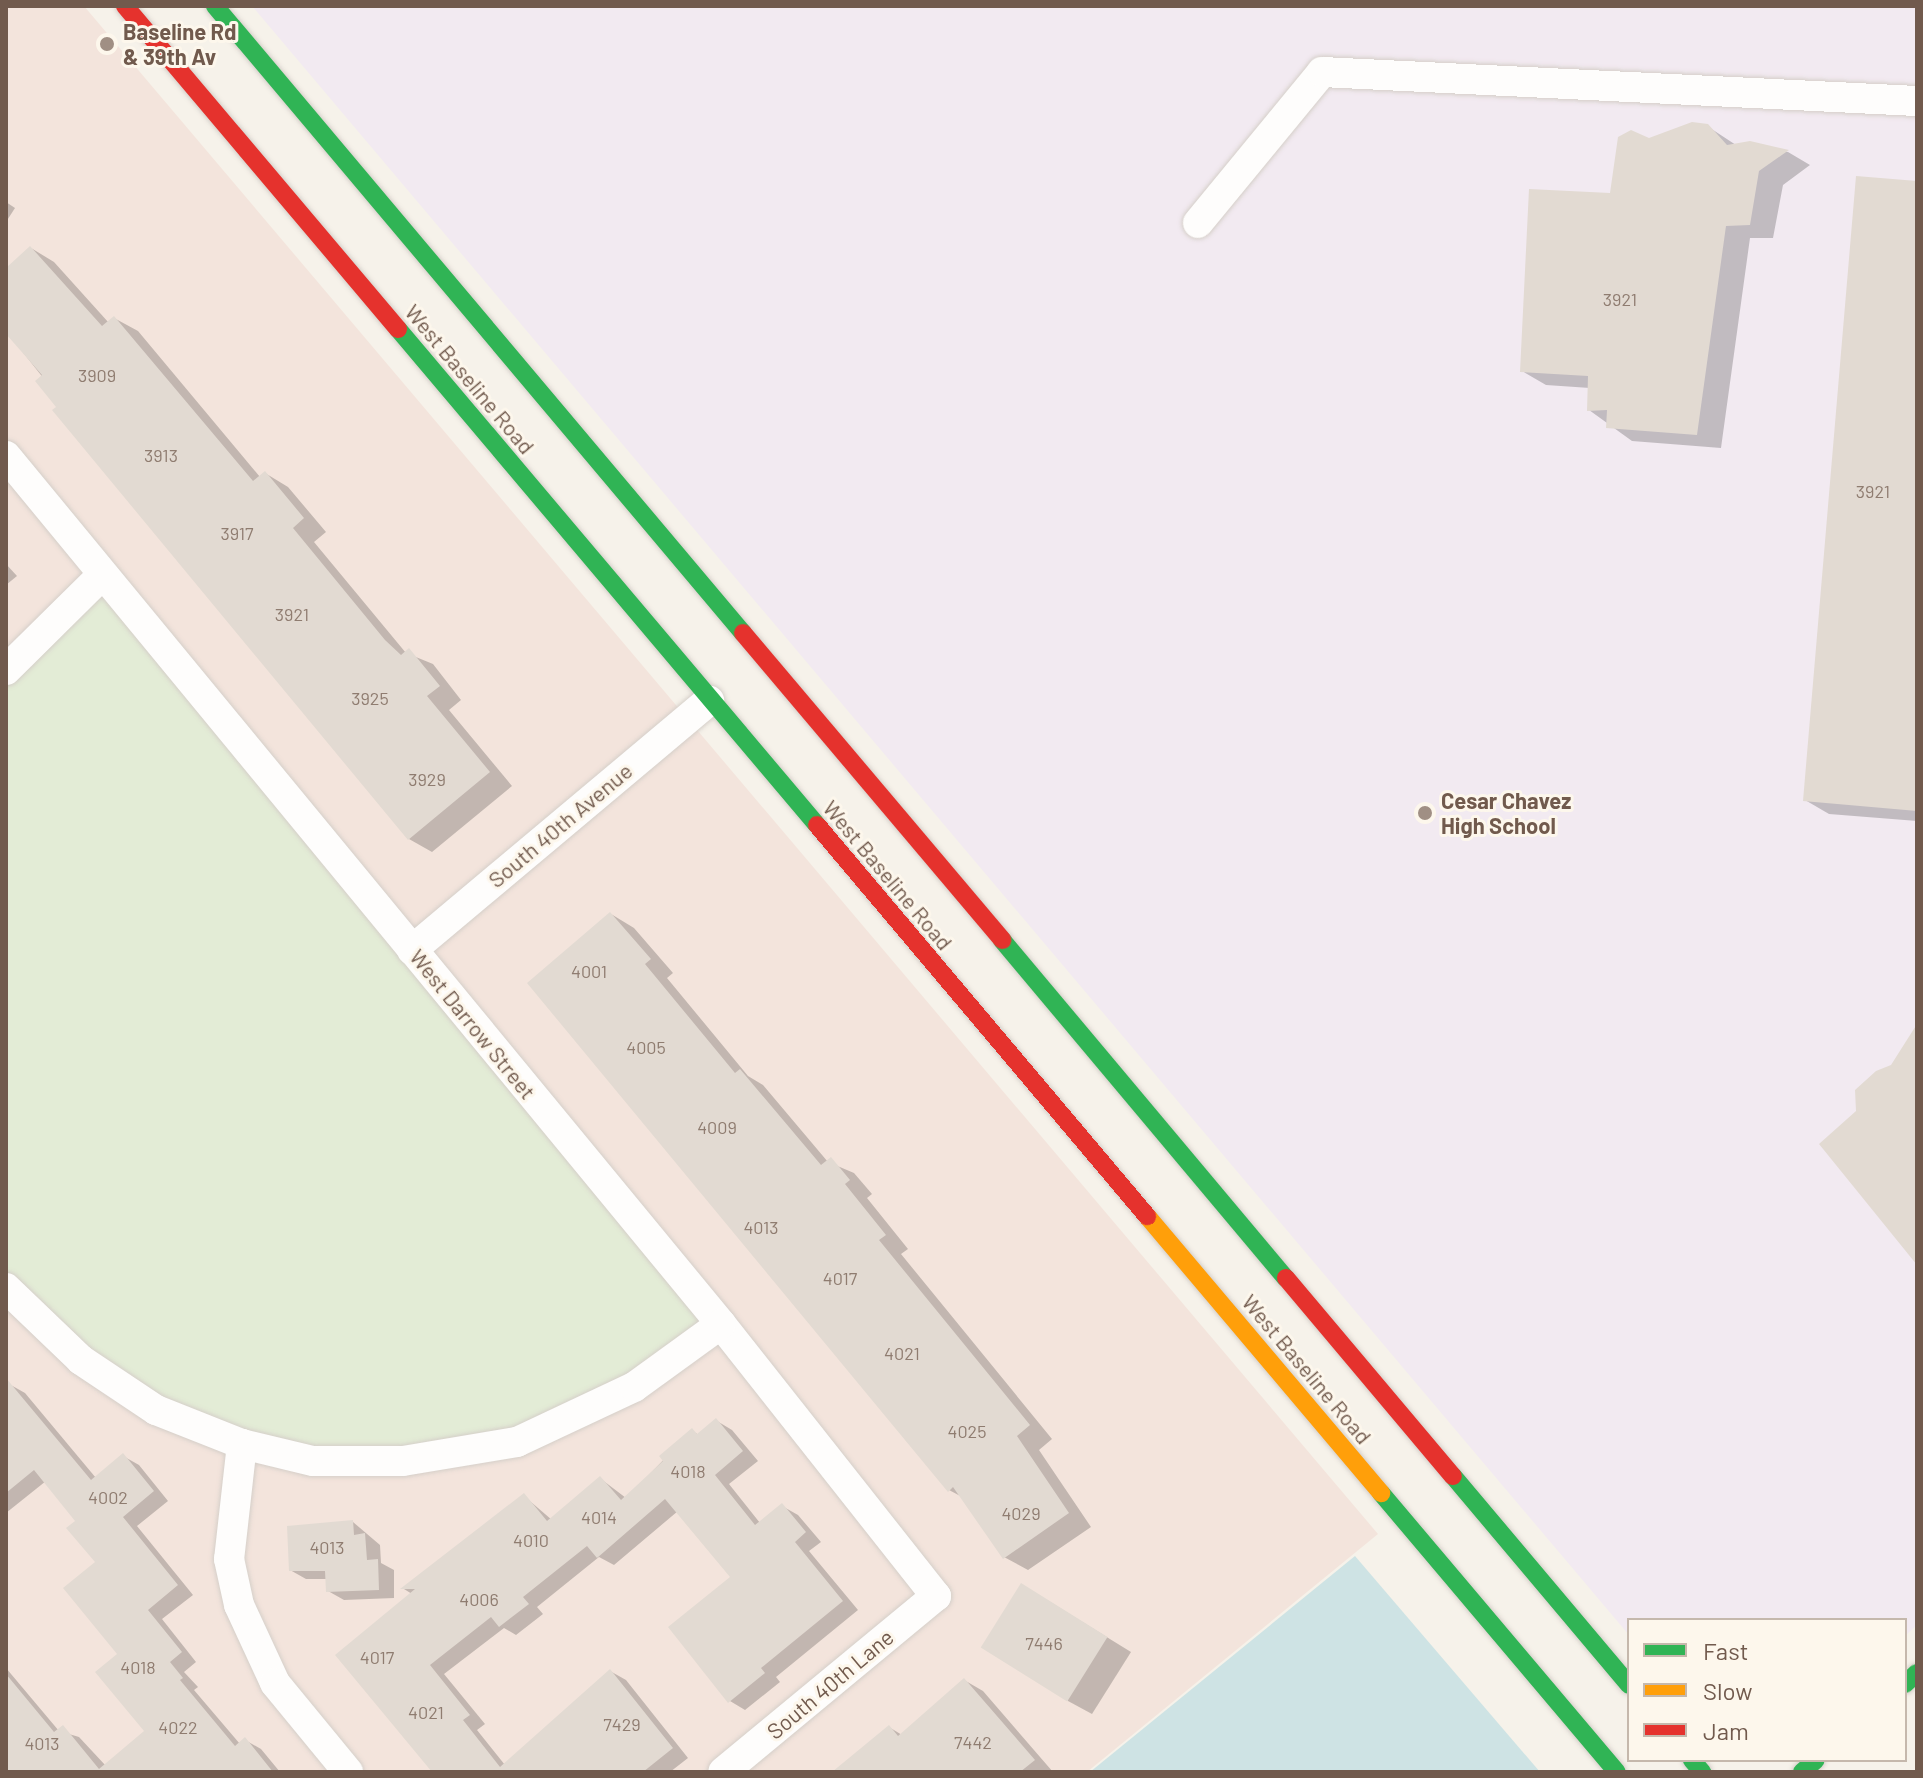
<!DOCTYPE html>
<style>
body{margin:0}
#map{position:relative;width:1923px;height:1778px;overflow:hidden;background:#f6f2ea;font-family:Barlow,sans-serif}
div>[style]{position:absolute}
.commercial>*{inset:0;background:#f3e4dc}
.education>*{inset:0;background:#f2eaf1}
.green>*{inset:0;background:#e3ecd6}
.water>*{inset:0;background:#cee3e4}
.shadow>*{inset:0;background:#0003}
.building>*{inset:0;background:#e2dad2;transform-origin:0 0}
.roads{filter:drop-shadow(0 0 2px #d5cfc9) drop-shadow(0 0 2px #d5cfc9)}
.street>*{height:30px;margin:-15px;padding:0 15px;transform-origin:15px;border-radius:15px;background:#fefdfc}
.fast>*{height:18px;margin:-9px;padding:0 9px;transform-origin:9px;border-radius:9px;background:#30b455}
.slow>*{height:18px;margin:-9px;padding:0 9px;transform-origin:9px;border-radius:9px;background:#ff9f0a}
.jam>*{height:18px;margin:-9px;padding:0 9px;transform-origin:9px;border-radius:9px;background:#e5322d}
.dots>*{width:22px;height:22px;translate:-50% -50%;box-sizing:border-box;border:4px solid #fdf7ec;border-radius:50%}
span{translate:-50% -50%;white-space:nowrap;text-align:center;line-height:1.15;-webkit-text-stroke:6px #fdf7ec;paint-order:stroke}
.number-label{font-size:18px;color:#8f7c70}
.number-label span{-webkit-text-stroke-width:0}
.poi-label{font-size:22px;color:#715a4d;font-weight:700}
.left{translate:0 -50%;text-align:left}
.street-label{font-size:22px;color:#715a4d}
.frame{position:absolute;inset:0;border:8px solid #715a4d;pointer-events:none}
.legend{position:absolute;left:1627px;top:1618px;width:280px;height:144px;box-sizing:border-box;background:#fdf7ec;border:2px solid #c5b8ac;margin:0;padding:10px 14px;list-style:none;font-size:24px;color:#715a4d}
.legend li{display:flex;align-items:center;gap:16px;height:40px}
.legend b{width:40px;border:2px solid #c5b8ac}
</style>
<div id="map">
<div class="commercial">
<div style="clip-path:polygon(6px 6px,84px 6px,1378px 1534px,1087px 1772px,6px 1772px)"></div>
</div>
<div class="education">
<div style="clip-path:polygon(252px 6px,1917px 6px,1917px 1625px,1905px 1636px,1905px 1620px,1629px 1620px,1629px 1635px)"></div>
</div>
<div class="green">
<div style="clip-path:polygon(102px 575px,721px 1324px,517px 1442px,313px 1461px,156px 1410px,6px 1288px,6px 670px)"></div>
</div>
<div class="water">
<div style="clip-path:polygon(1355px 1556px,1540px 1772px,1090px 1772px)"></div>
</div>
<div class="shadow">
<div style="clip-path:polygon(1707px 126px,1736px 145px,1788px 152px,1810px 165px,1783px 185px,1773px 238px,1750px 238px,1721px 448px,1632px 441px,1589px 410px,1590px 388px,1546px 385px,1522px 371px,1611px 195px,1649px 140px)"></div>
<div style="clip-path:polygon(1917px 183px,1917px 821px,1829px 814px,1805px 800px)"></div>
<div style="clip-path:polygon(6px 202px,15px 208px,6px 222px)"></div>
<div style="clip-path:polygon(31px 248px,54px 262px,109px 323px,114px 318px,138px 331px,260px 477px,265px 473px,288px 487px,326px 532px,314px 542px,406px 653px,433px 664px,461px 700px,449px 710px,512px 786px,432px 852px,409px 839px,6px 331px,6px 271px)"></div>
<div style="clip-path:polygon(6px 564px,17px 576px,6px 585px)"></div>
<div style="clip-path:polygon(611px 914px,634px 928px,673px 973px,667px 978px,748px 1076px,763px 1085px,828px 1162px,854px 1173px,872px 1194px,867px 1198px,908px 1249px,901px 1254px,1052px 1439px,1039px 1450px,1091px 1527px,1028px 1570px,1004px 1557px,964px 1498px,949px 1490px)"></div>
<div style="clip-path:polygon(9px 1384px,25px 1393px,96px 1478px,123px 1456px,139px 1465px,168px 1501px,137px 1526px,193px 1595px,162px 1619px,196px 1662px,184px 1672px,198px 1687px,194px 1690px,240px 1744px,245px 1740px,261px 1749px,280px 1772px,6px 1772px,6px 1668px,59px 1731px,79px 1737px,106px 1766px,146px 1732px,119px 1655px,98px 1562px,78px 1521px,46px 1481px,6px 1513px)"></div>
<div style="clip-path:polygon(717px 1421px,732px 1430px,758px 1461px,729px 1484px,760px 1523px,782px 1506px,798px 1515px,821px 1542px,809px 1551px,858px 1610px,776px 1677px,780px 1682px,745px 1710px,730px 1701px,733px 1578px,678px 1511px,614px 1565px,599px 1557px,537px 1607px,543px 1614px,516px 1635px,504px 1628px,444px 1674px,485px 1724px,477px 1730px,505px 1765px,610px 1671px,626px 1680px,688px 1758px,670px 1772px,435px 1772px,412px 1594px,404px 1589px,524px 1496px,552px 1520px,601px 1479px,626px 1498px,692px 1431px,699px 1435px)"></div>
<div style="clip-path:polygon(353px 1522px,380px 1545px,381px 1563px,394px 1570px,394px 1598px,344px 1600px,328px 1591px,328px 1579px,306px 1579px,290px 1570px)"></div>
<div style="clip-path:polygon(1045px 1599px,1131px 1652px,1092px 1714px,1068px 1701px)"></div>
<div style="clip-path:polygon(964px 1680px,983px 1691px,1053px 1772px,837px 1772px,889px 1727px,902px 1735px)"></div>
</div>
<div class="building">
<div style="clip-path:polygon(1692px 122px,1708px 124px,1727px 145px,1750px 141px,1789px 150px,1759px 171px,1750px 225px,1726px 226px,1697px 435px,1606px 428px,1607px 410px,1587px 411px,1588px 376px,1520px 372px,1529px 189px,1610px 193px,1618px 137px,1631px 130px,1649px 138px)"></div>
<div style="clip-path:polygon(1856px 176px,1917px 181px,1917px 811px,1803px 801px)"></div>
<div style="clip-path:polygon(30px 246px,102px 326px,114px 316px,253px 481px,265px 471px,304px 518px,293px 528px,385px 640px,401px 655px,409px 648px,440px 686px,427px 696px,490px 772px,408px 840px,52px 410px,56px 407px,35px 381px,42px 375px,6px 334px,6px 268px)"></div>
<div style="clip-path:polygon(610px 912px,651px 959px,645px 964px,735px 1073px,740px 1069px,821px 1165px,831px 1157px,850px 1180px,845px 1184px,886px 1235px,879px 1240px,1030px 1425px,1017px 1436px,1069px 1513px,1003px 1559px,953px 1487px,948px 1492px,527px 983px)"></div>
<div style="clip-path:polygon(1917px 1024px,1917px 1265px,1819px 1144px,1856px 1111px,1855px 1090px,1876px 1071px,1891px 1065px)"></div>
<div style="clip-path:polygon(6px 1378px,91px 1480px,123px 1453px,154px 1491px,123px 1517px,178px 1585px,148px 1610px,182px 1652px,170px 1662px,183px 1678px,180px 1680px,235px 1746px,245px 1737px,273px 1772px,6px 1772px,6px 1674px,54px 1732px,63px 1725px,99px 1769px,144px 1731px,95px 1672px,117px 1654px,63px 1588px,95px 1562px,66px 1528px,75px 1521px,34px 1470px,6px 1493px)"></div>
<div style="clip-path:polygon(716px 1418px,743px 1451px,715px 1475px,755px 1525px,782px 1503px,806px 1532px,795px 1542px,843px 1601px,761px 1668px,765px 1673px,728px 1703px,668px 1627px,730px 1577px,665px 1499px,597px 1558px,587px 1546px,523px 1597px,529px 1604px,499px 1627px,491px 1617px,430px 1665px,470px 1715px,463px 1720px,500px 1767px,610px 1669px,673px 1748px,643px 1772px,432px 1772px,335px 1655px,415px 1589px,400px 1589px,524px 1493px,547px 1521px,600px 1476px,621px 1500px,663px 1461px,659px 1456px,692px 1428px,697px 1434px)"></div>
<div style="clip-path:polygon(353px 1520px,354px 1535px,365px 1533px,367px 1560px,378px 1559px,379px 1590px,326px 1592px,325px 1571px,289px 1571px,287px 1526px)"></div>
<div style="left:1021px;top:1583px;width:102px;height:76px;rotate:32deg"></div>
<div style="clip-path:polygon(964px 1678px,1035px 1760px,1020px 1772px,832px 1772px,889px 1725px,898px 1736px)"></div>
</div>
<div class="roads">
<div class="street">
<div style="left:1198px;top:223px;width:195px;rotate:-50.6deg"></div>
<div style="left:1322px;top:72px;width:596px;rotate:2.79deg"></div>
<div style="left:6px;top:456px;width:1125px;rotate:50.52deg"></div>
<div style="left:721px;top:1324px;width:347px;rotate:51.7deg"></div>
<div style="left:936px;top:1596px;width:276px;rotate:140.4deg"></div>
<div style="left:6px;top:670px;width:135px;rotate:-44.7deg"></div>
<div style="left:412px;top:950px;width:388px;rotate:-40deg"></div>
<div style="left:6px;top:1288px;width:104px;rotate:43.8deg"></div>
<div style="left:81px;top:1360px;width:90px;rotate:33.7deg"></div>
<div style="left:156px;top:1410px;width:92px;rotate:21.6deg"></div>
<div style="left:242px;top:1444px;width:73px;rotate:13.5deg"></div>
<div style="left:313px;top:1461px;width:90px"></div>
<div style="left:403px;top:1461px;width:116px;rotate:-9.5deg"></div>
<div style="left:517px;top:1442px;width:129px;rotate:-25.2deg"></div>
<div style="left:634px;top:1387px;width:107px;rotate:-35.9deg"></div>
<div style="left:242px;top:1444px;width:116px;rotate:96.4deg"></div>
<div style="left:229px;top:1559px;width:47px;rotate:77.7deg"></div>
<div style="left:239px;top:1605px;width:86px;rotate:65.2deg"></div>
<div style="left:275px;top:1683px;width:115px;rotate:50.6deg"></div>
</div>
<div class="fast">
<div style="left:215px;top:6px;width:820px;rotate:49.9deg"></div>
<div style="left:398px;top:329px;width:649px;rotate:49.81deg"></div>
<div style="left:1002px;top:940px;width:441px;rotate:50deg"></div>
<div style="left:1453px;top:1476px;width:273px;rotate:49.9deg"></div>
<div style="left:1381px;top:1493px;width:365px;rotate:49.8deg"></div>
<div style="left:1905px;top:1684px;width:16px;rotate:-43deg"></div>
<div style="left:1692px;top:1760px;width:16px;rotate:50deg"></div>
<div style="left:1802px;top:1772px;width:18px;rotate:-41deg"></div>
</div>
<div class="slow">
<div style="left:1147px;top:1216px;width:363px;rotate:49.8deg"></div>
</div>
<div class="jam">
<div style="left:125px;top:6px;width:423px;rotate:49.8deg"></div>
<div style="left:743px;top:633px;width:402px;rotate:49.8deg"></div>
<div style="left:817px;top:825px;width:512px;rotate:49.84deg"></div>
<div style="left:1286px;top:1278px;width:259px;rotate:49.9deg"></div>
</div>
</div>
<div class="dots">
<div style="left:107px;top:44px;background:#a08f84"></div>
<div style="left:1425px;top:813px;background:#a08f84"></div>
</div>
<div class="number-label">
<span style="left:1620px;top:299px">3921</span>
<span style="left:97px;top:375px">3909</span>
<span style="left:161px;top:455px">3913</span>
<span style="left:1873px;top:491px">3921</span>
<span style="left:237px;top:533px">3917</span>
<span style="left:292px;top:614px">3921</span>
<span style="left:370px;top:698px">3925</span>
<span style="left:427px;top:779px">3929</span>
<span style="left:589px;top:971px">4001</span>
<span style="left:646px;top:1047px">4005</span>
<span style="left:717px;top:1127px">4009</span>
<span style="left:761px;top:1227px">4013</span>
<span style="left:840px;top:1278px">4017</span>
<span style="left:902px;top:1353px">4021</span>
<span style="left:967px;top:1431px">4025</span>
<span style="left:688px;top:1471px">4018</span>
<span style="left:108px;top:1497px">4002</span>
<span style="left:1021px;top:1513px">4029</span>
<span style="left:599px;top:1517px">4014</span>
<span style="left:531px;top:1540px">4010</span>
<span style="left:327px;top:1547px">4013</span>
<span style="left:479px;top:1599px">4006</span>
<span style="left:1044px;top:1643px">7446</span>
<span style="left:377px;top:1657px">4017</span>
<span style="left:138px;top:1667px">4018</span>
<span style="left:426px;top:1712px">4021</span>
<span style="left:622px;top:1724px">7429</span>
<span style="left:178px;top:1727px">4022</span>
<span style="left:973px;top:1742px">7442</span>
<span style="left:42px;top:1743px">4013</span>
</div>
<div class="poi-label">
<span class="left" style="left:123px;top:44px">Baseline Rd<br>&amp; 39th Av</span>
<span class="left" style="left:1441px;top:813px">Cesar Chavez<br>High School</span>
</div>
<div class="street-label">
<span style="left:470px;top:379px;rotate:50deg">West Baseline Road</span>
<span style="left:560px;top:825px;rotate:-40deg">South 40th Avenue</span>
<span style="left:888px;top:875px;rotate:50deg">West Baseline Road</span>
<span style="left:473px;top:1024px;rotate:51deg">West Darrow Street</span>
<span style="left:1307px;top:1369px;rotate:50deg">West Baseline Road</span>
<span style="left:830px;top:1684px;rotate:-40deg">South 40th Lane</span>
</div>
<div class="frame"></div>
<ul class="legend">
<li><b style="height:10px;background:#30b455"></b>Fast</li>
<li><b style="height:10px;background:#ff9f0a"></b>Slow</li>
<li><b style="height:10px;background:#e5322d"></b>Jam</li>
</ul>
</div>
